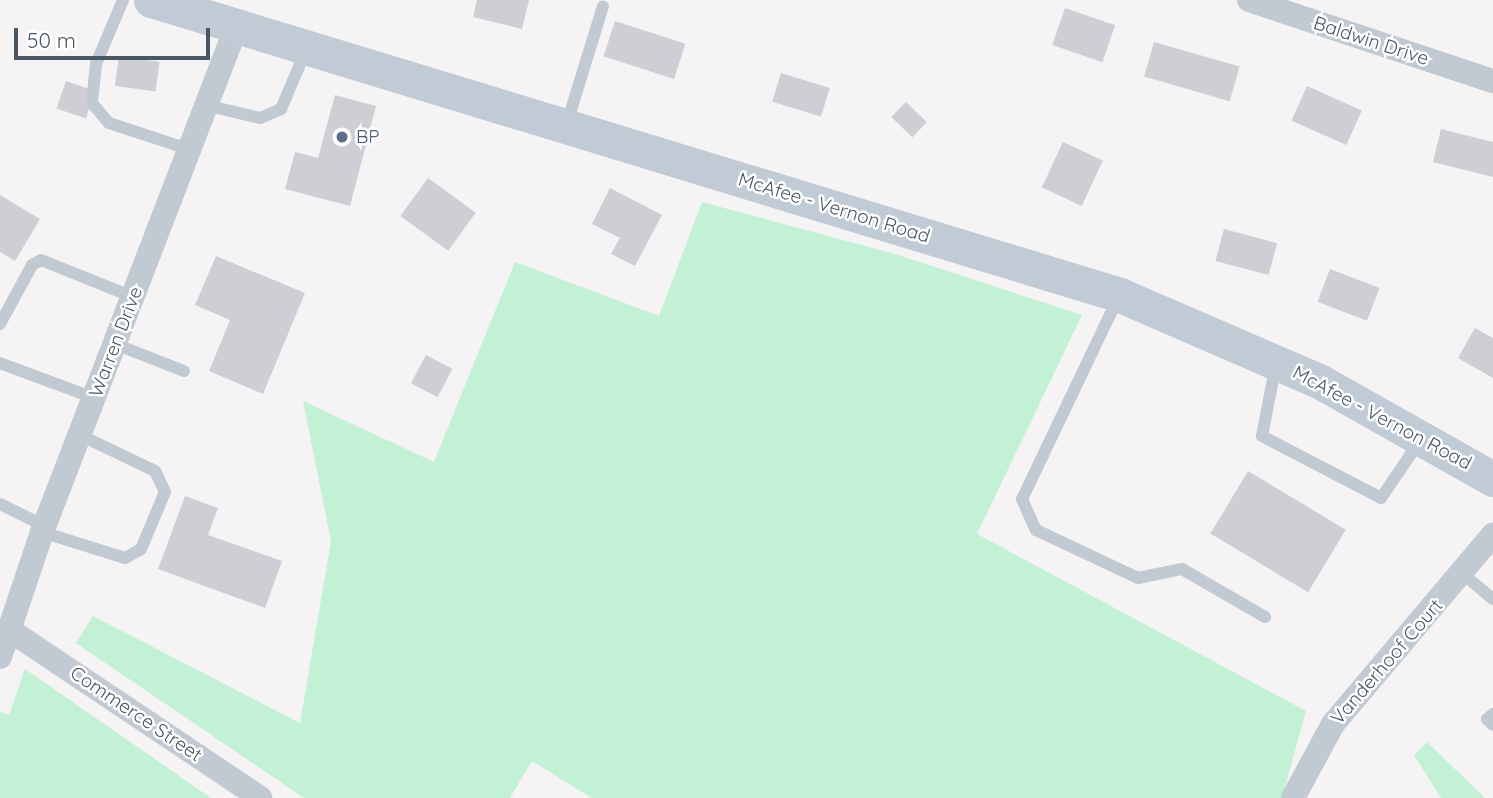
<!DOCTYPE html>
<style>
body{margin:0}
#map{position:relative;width:1493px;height:798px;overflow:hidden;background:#f5f3f3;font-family:Quicksand,sans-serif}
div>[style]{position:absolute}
.green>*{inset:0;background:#c3f1d5}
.building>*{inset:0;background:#cdcfd5;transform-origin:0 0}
.service>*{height:12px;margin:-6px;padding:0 6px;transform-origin:6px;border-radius:6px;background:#c1cad2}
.minor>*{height:24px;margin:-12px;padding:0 12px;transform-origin:12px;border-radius:12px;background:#c1cad2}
.secondary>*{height:35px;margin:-17.5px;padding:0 17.5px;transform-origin:17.5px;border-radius:17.5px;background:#c1cbd6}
.dots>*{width:19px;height:19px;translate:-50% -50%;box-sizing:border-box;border:4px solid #fff;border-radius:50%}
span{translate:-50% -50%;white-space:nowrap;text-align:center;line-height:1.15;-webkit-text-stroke:5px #fff;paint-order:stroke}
.street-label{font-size:19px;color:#4a5661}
.service-label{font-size:19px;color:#4e5e75}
.left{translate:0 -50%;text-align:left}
.scale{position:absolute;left:14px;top:28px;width:196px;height:32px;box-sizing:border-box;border:4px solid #4a5661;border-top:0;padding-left:9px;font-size:21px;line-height:24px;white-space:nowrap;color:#4a5661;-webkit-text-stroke:5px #fff;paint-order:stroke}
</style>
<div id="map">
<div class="green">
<div style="clip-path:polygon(702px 202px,895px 254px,1082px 315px,977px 534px,1306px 711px,1282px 798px,592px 798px,532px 761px,510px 798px,304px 798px,76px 643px,93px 616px,300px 723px,331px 541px,303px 401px,434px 462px,515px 262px,659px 316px)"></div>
<div style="clip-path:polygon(25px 669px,211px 798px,0 798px,0 712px,9px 715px)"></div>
<div style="clip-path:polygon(1427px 742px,1485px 798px,1441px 798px,1414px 755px)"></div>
</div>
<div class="building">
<div style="clip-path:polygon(477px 0,529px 0,522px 29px,473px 17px)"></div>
<div style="left:1065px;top:8px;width:53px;height:39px;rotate:19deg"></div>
<div style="left:615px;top:21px;width:74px;height:37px;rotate:18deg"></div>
<div style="left:1154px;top:42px;width:89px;height:36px;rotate:16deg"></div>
<div style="left:119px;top:56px;width:41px;height:30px;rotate:8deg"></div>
<div style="left:781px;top:73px;width:51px;height:30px;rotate:17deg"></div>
<div style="left:66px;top:81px;width:31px;height:29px;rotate:19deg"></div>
<div style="left:1307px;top:86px;width:60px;height:38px;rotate:24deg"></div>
<div style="clip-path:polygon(335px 95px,376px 106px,350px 206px,285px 189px,295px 152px,318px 158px)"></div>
<div style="left:906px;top:102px;width:29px;height:21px;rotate:44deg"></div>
<div style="clip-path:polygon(1441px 129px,1493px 142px,1493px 177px,1433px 162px)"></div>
<div style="left:1063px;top:142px;width:44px;height:50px;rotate:25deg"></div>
<div style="left:428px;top:178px;width:59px;height:47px;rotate:36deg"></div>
<div style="clip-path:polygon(610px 188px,662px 215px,635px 266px,611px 254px,620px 238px,592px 224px)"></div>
<div style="clip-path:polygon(0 195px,40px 219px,15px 261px,0 252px)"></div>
<div style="left:1224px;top:229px;width:55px;height:33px;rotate:15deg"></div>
<div style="clip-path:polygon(216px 256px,305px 293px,263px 394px,209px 371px,230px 320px,195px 305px)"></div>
<div style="left:1330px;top:269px;width:53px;height:35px;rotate:21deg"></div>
<div style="clip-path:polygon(1475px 328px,1493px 338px,1493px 378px,1458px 358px)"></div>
<div style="left:426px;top:355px;width:30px;height:32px;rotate:28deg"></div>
<div style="left:1248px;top:471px;width:114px;height:73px;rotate:31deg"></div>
<div style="clip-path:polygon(185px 496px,218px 508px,208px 535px,282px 561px,265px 608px,158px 569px)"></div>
</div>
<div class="service">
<div style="left:123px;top:0;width:69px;rotate:112.9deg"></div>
<div style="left:96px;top:64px;width:39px;rotate:96deg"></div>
<div style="left:92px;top:103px;width:26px;rotate:50deg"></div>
<div style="left:109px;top:123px;width:86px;rotate:18.2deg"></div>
<div style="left:209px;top:106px;width:52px;rotate:13.2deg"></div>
<div style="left:260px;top:118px;width:23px;rotate:-23deg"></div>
<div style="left:281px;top:109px;width:64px;rotate:-67deg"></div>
<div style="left:567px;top:123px;width:122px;rotate:-72.9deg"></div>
<div style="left:1118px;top:298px;width:223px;rotate:115.5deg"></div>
<div style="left:1022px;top:499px;width:34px;rotate:66deg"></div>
<div style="left:1036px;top:530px;width:113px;rotate:25.2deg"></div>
<div style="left:1138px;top:578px;width:45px;rotate:-11.6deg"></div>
<div style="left:1182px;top:569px;width:96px;rotate:30deg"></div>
<div style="left:0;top:324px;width:67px;rotate:-61.5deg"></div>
<div style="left:32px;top:265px;width:10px;rotate:-29deg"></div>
<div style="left:41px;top:260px;width:99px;rotate:21.9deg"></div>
<div style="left:115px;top:344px;width:74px;rotate:21.4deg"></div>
<div style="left:0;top:363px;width:100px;rotate:20.4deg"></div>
<div style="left:1276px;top:364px;width:73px;rotate:101deg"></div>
<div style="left:1262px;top:436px;width:134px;rotate:27.5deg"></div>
<div style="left:1381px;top:498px;width:68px;rotate:-55.8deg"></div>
<div style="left:0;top:504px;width:50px;rotate:26.1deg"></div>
<div style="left:42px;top:532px;width:87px;rotate:17.4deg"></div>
<div style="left:125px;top:558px;width:18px;rotate:-29deg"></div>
<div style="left:141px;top:549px;width:62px;rotate:-67.2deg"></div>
<div style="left:165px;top:492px;width:23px;rotate:-115deg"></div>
<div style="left:155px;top:471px;width:83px;rotate:-154.4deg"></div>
<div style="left:1463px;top:574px;width:39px;rotate:40deg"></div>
<div style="left:1493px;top:714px;width:8px;rotate:140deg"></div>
<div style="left:1487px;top:719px;width:8px;rotate:45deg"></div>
</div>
<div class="minor">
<div style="left:1249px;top:0;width:257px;rotate:18.4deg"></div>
<div style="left:11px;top:631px;width:300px;rotate:33.8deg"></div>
<div style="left:0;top:657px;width:132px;rotate:-71.4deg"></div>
<div style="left:42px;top:532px;width:540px;rotate:-68.95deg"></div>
<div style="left:1293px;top:798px;width:84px;rotate:-61.6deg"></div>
<div style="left:1333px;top:724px;width:248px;rotate:-49.8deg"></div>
</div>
<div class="secondary">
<div style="left:151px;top:0;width:1013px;rotate:16.93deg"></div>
<div style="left:1120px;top:295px;width:217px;rotate:23.4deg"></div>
<div style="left:1319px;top:381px;width:200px;rotate:29.4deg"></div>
</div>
<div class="dots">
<div style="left:342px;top:137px;background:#5c6f8a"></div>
</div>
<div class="street-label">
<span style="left:1371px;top:41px;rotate:18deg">Baldwin Drive</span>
<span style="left:834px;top:208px;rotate:17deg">McAfee - Vernon Road</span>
<span style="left:116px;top:342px;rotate:-69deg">Warren Drive</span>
<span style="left:1382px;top:418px;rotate:28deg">McAfee - Vernon Road</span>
<span style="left:1387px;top:662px;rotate:-49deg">Vanderhoof Court</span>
<span style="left:136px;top:714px;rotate:34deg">Commerce Street</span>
</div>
<div class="service-label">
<span class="left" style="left:356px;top:137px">BP</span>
</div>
<div class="scale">50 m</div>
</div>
